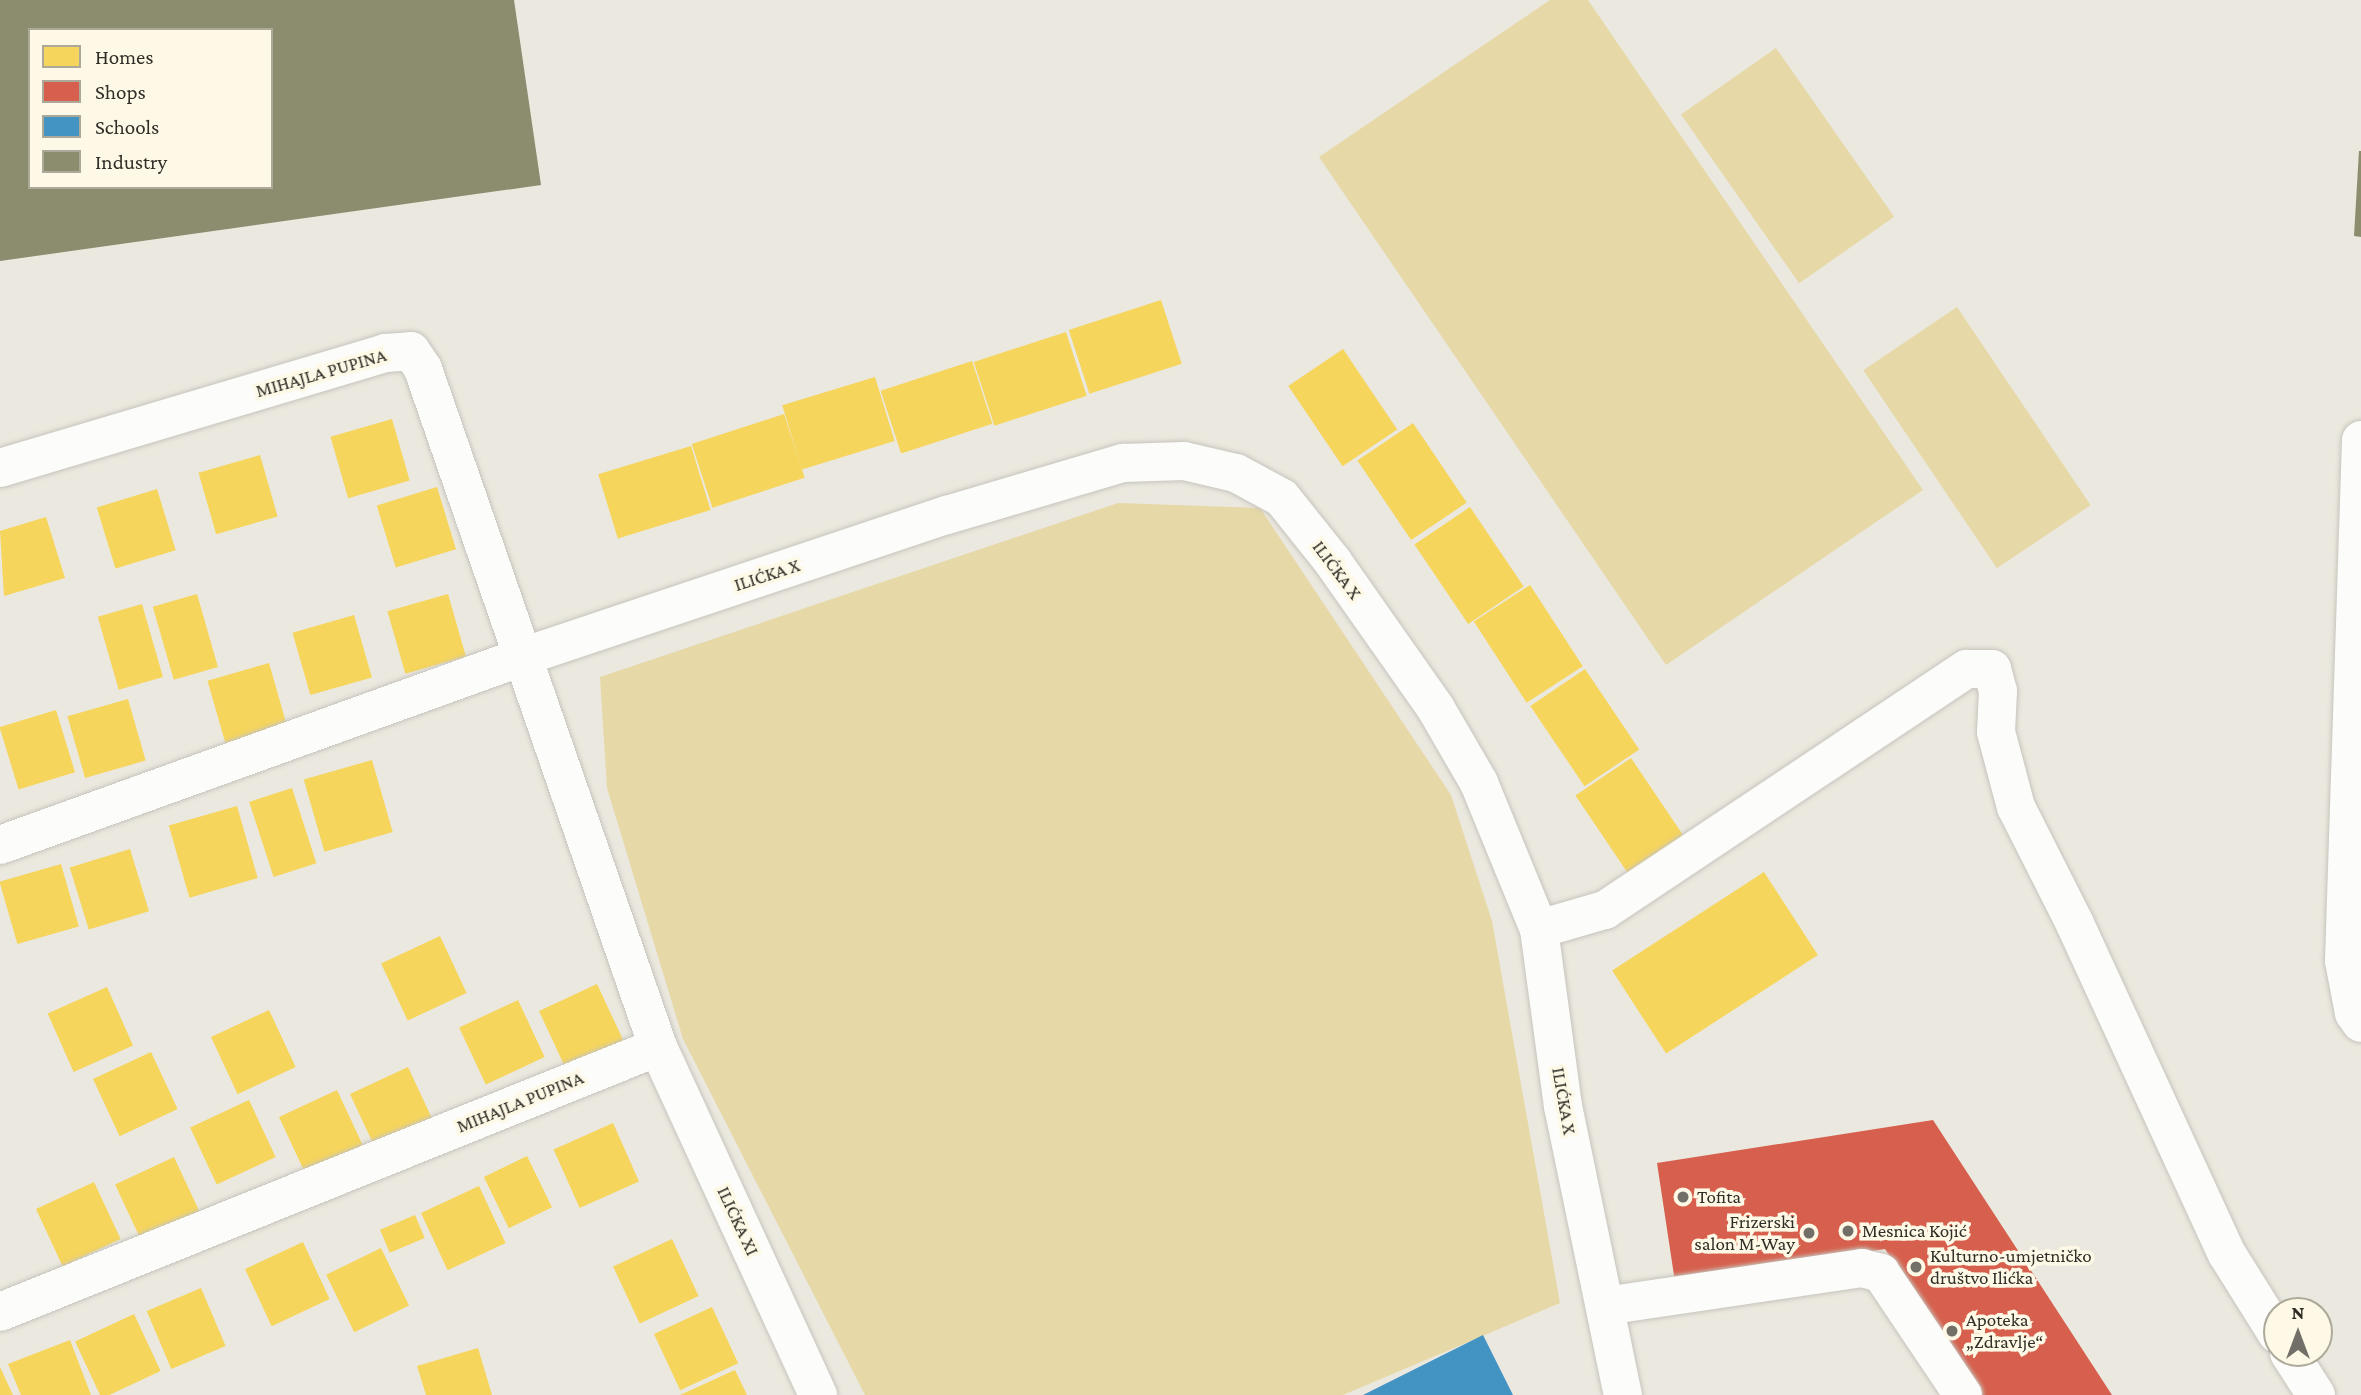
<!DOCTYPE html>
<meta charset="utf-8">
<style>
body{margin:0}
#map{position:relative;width:2361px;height:1395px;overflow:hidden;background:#ebe8df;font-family:"Crimson Pro",serif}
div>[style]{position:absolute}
.green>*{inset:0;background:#e6d8a7;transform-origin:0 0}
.homes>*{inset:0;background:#f6d55c;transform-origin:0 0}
.shops>*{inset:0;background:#d6604d}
.schools>*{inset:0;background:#4393c3}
.industry>*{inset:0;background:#8c8c6e}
.roads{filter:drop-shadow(0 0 2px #c6c4bc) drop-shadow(0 0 2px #c6c4bc)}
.minor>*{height:38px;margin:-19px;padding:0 19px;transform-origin:19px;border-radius:19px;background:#fcfcfa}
.dots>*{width:19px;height:19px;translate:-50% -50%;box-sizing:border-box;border:4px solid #fef9e6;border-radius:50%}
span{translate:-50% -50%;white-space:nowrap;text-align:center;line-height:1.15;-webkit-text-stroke:7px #fef9e6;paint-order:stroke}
.street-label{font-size:19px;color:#302e27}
.poi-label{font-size:19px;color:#302e27}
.left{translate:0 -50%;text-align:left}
.right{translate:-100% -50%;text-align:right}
.legend{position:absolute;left:28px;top:28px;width:245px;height:161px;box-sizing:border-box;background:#fef9e6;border:2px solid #aca89a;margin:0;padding:9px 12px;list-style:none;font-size:21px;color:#302e27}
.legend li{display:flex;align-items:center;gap:14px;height:35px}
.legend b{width:35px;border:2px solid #aca89a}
.north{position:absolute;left:2263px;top:1297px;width:70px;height:70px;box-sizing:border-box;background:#fef9e6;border:2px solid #aca89a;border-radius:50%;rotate:0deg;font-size:19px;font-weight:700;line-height:28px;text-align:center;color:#302e27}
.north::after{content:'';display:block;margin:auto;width:24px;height:32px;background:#716f67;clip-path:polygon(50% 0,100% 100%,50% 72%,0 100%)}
</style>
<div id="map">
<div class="green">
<div style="clip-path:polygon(1550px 0,1588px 0,1923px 490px,1666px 665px,1319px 157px)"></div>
<div style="left:1776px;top:48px;width:206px;height:116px;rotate:55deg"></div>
<div style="left:1957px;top:307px;width:239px;height:113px;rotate:56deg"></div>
<div style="clip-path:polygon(1118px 503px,1260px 508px,1451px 795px,1492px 921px,1560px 1303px,1343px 1395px,865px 1395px,683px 1039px,607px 788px,600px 677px)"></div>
</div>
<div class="homes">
<div style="left:1161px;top:300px;width:67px;height:97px;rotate:72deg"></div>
<div style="left:1066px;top:332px;width:67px;height:97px;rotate:72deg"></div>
<div style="left:1343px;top:349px;width:97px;height:66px;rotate:56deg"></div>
<div style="left:972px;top:361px;width:66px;height:96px;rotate:72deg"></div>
<div style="left:875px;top:377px;width:67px;height:97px;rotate:73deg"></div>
<div style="left:784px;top:414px;width:67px;height:97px;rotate:72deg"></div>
<div style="left:392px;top:419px;width:64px;height:64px;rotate:74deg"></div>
<div style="left:1413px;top:423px;width:96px;height:67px;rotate:56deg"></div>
<div style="left:691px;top:446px;width:67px;height:97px;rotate:73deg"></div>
<div style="left:260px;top:455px;width:64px;height:64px;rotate:74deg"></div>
<div style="left:437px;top:487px;width:65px;height:63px;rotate:73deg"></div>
<div style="left:157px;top:489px;width:64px;height:63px;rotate:73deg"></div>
<div style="left:1470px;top:507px;width:96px;height:67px;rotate:56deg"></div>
<div style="clip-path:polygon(46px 517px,65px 578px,4px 596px,0 531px)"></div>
<div style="left:1530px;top:585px;width:97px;height:67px;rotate:57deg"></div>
<div style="left:197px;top:594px;width:76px;height:46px;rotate:74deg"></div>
<div style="left:448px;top:594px;width:65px;height:63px;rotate:74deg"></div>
<div style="left:142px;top:604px;width:76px;height:46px;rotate:74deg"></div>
<div style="left:354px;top:615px;width:65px;height:64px;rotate:74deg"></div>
<div style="left:269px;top:663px;width:65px;height:64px;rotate:74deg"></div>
<div style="left:1585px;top:669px;width:97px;height:66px;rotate:56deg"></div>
<div style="left:128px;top:699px;width:64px;height:63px;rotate:74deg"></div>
<div style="left:56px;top:710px;width:65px;height:59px;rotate:73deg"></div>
<div style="left:1631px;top:758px;width:96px;height:67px;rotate:56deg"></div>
<div style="left:372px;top:760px;width:75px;height:71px;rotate:74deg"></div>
<div style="left:292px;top:788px;width:79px;height:45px;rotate:72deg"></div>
<div style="left:237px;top:806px;width:75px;height:71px;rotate:74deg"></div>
<div style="left:130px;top:849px;width:65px;height:63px;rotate:73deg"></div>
<div style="left:61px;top:864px;width:65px;height:64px;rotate:74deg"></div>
<div style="left:1764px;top:872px;width:99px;height:181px;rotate:57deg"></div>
<div style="left:440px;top:936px;width:63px;height:65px;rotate:65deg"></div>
<div style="left:597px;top:984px;width:63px;height:64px;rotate:65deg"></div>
<div style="left:107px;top:987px;width:64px;height:65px;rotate:66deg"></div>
<div style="left:518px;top:1000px;width:63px;height:65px;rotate:65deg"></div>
<div style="left:269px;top:1010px;width:63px;height:64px;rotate:65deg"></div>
<div style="left:151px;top:1052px;width:63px;height:64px;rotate:65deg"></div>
<div style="left:408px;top:1067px;width:64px;height:64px;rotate:65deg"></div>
<div style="left:337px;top:1090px;width:63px;height:64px;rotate:65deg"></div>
<div style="left:249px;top:1100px;width:63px;height:65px;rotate:65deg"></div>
<div style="left:613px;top:1123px;width:64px;height:65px;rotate:66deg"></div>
<div style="left:527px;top:1156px;width:57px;height:48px;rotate:64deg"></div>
<div style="left:174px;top:1157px;width:63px;height:65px;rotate:65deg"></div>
<div style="left:94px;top:1182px;width:63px;height:64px;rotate:65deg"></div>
<div style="left:479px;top:1186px;width:63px;height:64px;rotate:65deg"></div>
<div style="left:415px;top:1215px;width:25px;height:38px;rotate:67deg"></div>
<div style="left:672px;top:1239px;width:63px;height:65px;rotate:65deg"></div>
<div style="left:303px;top:1242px;width:63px;height:64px;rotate:65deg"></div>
<div style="left:381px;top:1248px;width:64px;height:61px;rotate:64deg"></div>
<div style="left:201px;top:1288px;width:63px;height:59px;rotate:67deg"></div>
<div style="left:712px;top:1307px;width:62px;height:64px;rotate:65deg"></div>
<div style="left:134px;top:1314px;width:63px;height:65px;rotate:65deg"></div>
<div style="clip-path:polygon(70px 1340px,91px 1395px,21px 1395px,8px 1364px)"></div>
<div style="clip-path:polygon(478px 1348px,492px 1395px,426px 1395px,417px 1366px)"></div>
<div style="clip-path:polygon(0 1367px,13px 1395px,0 1395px)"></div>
<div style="clip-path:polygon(735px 1370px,747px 1395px,680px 1395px)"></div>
</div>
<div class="shops">
<div style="clip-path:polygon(1933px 1120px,2112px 1395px,1981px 1395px,1885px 1249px,1675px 1282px,1657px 1163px)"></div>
</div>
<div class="schools">
<div style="clip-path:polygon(1483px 1335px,1513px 1395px,1363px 1395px)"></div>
</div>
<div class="industry">
<div style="clip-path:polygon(evenodd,0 0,514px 0,541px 185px,0 261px,0 0,30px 30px,271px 30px,271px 187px,30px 187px,30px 30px)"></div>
<div style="clip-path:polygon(2359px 151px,2361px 151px,2361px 237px,2354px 236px)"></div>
</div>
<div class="roads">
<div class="minor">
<div style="left:2361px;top:440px;width:521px;rotate:91.87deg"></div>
<div style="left:2344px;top:961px;width:53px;rotate:79.1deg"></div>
<div style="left:2354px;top:1013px;width:12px;rotate:55deg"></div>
<div style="left:0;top:468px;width:402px;rotate:-16.6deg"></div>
<div style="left:385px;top:353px;width:26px;rotate:-4deg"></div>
<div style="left:411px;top:351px;width:22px;rotate:56deg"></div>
<div style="left:423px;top:369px;width:718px;rotate:70.88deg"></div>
<div style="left:658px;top:1047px;width:383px;rotate:65.3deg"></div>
<div style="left:0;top:845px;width:555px;rotate:-19.81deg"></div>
<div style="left:522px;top:657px;width:448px;rotate:-18.5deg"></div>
<div style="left:947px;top:515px;width:184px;rotate:-16.5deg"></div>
<div style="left:1123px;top:463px;width:61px;rotate:-1.9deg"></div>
<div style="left:1184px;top:461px;width:53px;rotate:13deg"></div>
<div style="left:1236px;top:473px;width:52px;rotate:28.5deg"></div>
<div style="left:1282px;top:498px;width:82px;rotate:51.4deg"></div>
<div style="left:1333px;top:562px;width:177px;rotate:54.9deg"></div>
<div style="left:1435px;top:707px;width:88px;rotate:59.9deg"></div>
<div style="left:1479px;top:783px;width:158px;rotate:67.7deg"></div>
<div style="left:1539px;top:929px;width:179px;rotate:82.3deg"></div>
<div style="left:1563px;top:1106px;width:295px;rotate:78.3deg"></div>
<div style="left:1539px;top:929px;width:69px;rotate:-16.1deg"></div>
<div style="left:1605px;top:910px;width:435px;rotate:-33.7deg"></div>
<div style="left:1967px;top:669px;width:25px"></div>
<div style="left:1992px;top:669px;width:23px;rotate:75deg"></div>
<div style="left:1998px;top:691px;width:41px;rotate:92.8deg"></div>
<div style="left:1996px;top:732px;width:78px;rotate:75.1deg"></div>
<div style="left:2016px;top:807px;width:131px;rotate:63.2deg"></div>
<div style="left:2075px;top:924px;width:363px;rotate:65.3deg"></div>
<div style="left:2227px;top:1254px;width:94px;rotate:58deg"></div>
<div style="left:1605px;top:1306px;width:260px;rotate:-8.4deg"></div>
<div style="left:1862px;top:1268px;width:20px;rotate:15deg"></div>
<div style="left:1881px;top:1273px;width:147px;rotate:56.1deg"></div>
<div style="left:0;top:1312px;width:709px;rotate:-21.94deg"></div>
<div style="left:2289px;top:1353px;width:50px;rotate:57.3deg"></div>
</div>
</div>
<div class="dots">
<div style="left:1683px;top:1197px;background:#716f67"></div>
<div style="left:1848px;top:1231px;background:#716f67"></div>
<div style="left:1809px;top:1233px;background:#716f67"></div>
<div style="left:1916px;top:1267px;background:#716f67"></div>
<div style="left:1952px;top:1331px;background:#716f67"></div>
</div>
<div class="street-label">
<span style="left:321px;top:373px;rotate:-16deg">MIHAJLA PUPINA</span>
<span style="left:1337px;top:570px;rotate:53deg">ILIĆKA X</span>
<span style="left:767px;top:575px;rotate:-18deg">ILIĆKA X</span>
<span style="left:1564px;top:1101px;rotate:80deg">ILIĆKA X</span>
<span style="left:520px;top:1102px;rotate:-22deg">MIHAJLA PUPINA</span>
<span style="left:738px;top:1221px;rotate:65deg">ILIĆKA XI</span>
</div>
<div class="poi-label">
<span class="left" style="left:1697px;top:1197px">Tofita</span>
<span class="right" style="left:1795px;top:1233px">Frizerski<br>salon M-Way</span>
<span class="left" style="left:1862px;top:1231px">Mesnica Kojić</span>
<span class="left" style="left:1930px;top:1267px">Kulturno-umjetničko<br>društvo Ilićka</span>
<span class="left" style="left:1966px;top:1331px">Apoteka<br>„Zdravlje“</span>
</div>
<ul class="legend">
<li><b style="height:19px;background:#f6d55c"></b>Homes</li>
<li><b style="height:19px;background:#d6604d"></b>Shops</li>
<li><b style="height:19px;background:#4393c3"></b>Schools</li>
<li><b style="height:19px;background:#8c8c6e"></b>Industry</li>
</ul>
<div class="north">N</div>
</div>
